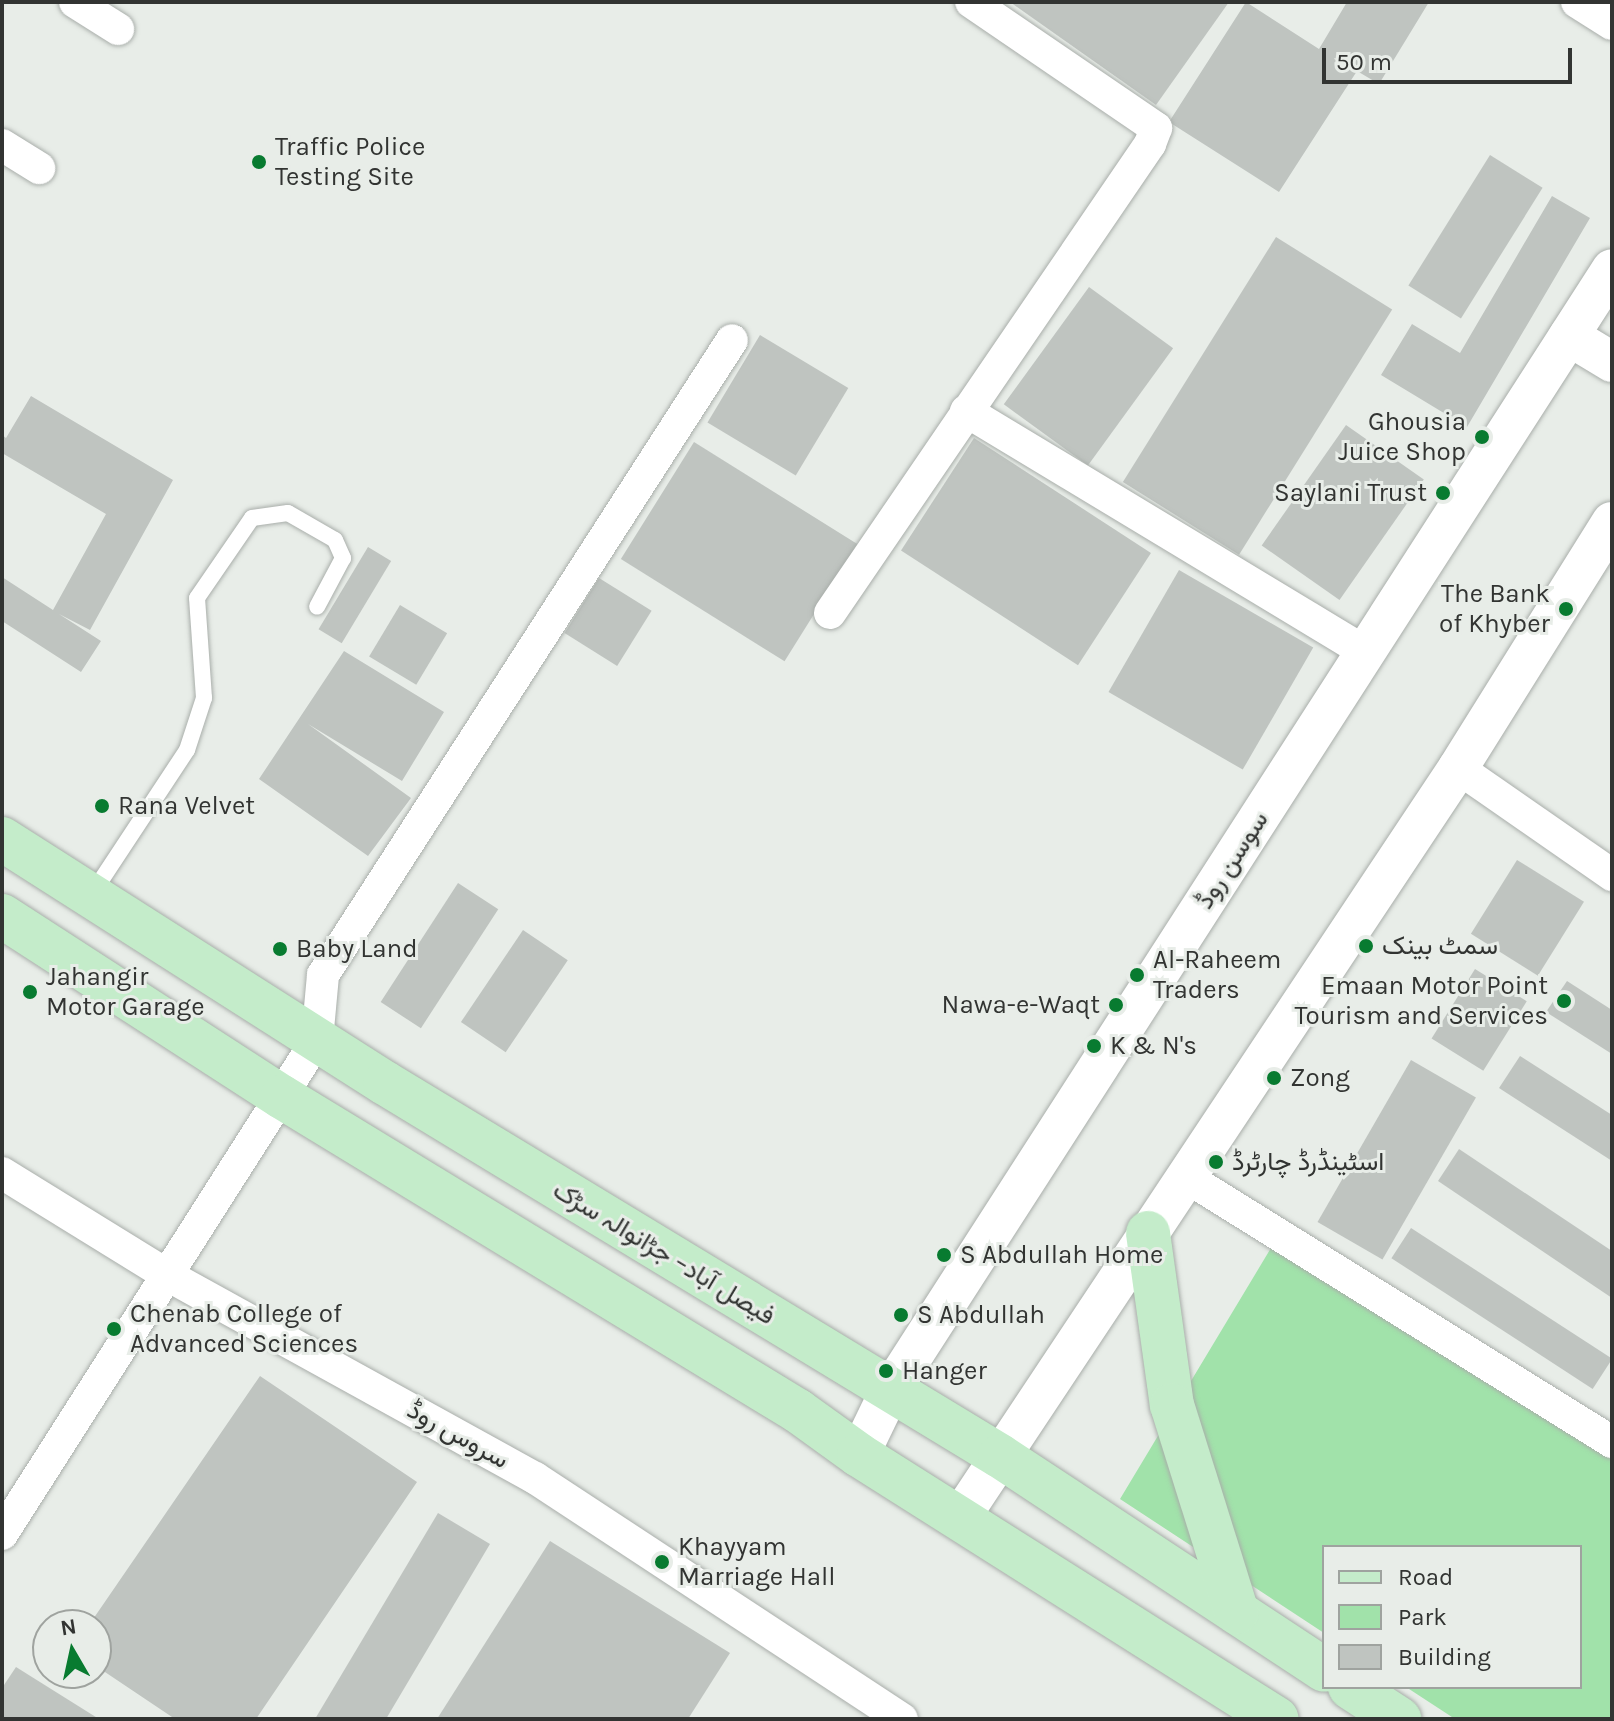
<!DOCTYPE html>
<meta charset="utf-8">
<style>
body{margin:0}
#map{position:relative;width:1614px;height:1721px;overflow:hidden;background:#e8ede8;font-family:Karla,Vazirmatn,sans-serif}
div>[style]{position:absolute}
.green>*{inset:0;background:#a1e2aa}
.building>*{inset:0;background:#bfc4c0;transform-origin:0 0}
.roads{filter:drop-shadow(0 0 2px #a9aeaa) drop-shadow(0 0 2px #a9aeaa)}
.service>*{height:16px;margin:-8px;padding:0 8px;transform-origin:8px;border-radius:8px;background:#fff}
.minor>*{height:32px;margin:-16px;padding:0 16px;transform-origin:16px;border-radius:16px;background:#fff}
.tertiary>*{height:40px;margin:-20px;padding:0 20px;transform-origin:20px;border-radius:20px;background:#fff}
.primary>*{height:44px;margin:-22px;padding:0 22px;transform-origin:22px;border-radius:22px;background:#c4ecca}
.dots>*{width:22px;height:22px;translate:-50% -50%;box-sizing:border-box;border:4px solid #e8ede8;border-radius:50%}
span{translate:-50% -50%;white-space:nowrap;text-align:center;line-height:1.15;-webkit-text-stroke:6px #e8ede8;paint-order:stroke}
.poi-label{font-size:26px;color:#323432}
.left{translate:0 -50%;text-align:left}
.right{translate:-100% -50%;text-align:right}
.street-label{font-size:26px;color:#323432}
.frame{position:absolute;inset:0;border:4px solid #323432;pointer-events:none}
.legend{position:absolute;left:1322px;top:1545px;width:260px;height:144px;box-sizing:border-box;background:#e8ede8;border:2px solid #9fa39f;margin:0;padding:10px 14px;list-style:none;font-size:24px;color:#323432}
.legend li{display:flex;align-items:center;gap:16px;height:40px}
.legend b{width:40px;border:2px solid #9fa39f}
.north{position:absolute;left:32px;top:1609px;width:80px;height:80px;box-sizing:border-box;background:#e8ede8;border:2px solid #9fa39f;border-radius:50%;rotate:351deg;font-size:22px;font-weight:700;line-height:32px;text-align:center;color:#323432}
.north::after{content:'';display:block;margin:auto;width:28px;height:36px;background:#087b30;clip-path:polygon(50% 0,100% 100%,50% 72%,0 100%)}
.scale{position:absolute;left:1322px;top:48px;width:250px;height:36px;box-sizing:border-box;border:4px solid #323432;border-top:0;padding-left:10px;font-size:24px;line-height:28px;white-space:nowrap;color:#323432;-webkit-text-stroke:6px #e8ede8;paint-order:stroke}
</style>
<div id="map">
<div class="green">
<div style="clip-path:polygon(1274px 1243px,1612px 1456px,1612px 1719px,1455px 1719px,1406px 1687px,1580px 1687px,1580px 1547px,1324px 1547px,1324px 1633px,1120px 1499px)"></div>
</div>
<div class="building">
<div style="clip-path:polygon(1010px 2px,1229px 2px,1156px 105px)"></div>
<div style="clip-path:polygon(1246px 2px,1319px 49px,1347px 2px,1429px 2px,1379px 84px,1357px 71px,1279px 192px,1169px 122px)"></div>
<div style="left:1490px;top:155px;width:62px;height:154px;rotate:32deg"></div>
<div style="clip-path:polygon(1552px 196px,1590px 218px,1467px 427px,1381px 375px,1412px 324px,1460px 353px)"></div>
<div style="left:1276px;top:237px;width:137px;height:289px;rotate:32deg"></div>
<div style="left:1089px;top:287px;width:104px;height:145px;rotate:36deg"></div>
<div style="left:760px;top:335px;width:103px;height:102px;rotate:31deg"></div>
<div style="clip-path:polygon(31px 396px,173px 480px,90px 630px,59px 614px,101px 641px,81px 672px,2px 621px,2px 577px,53px 610px,106px 514px,2px 453px,2px 435px,6px 438px)"></div>
<div style="left:1346px;top:425px;width:95px;height:147px;rotate:35deg"></div>
<div style="left:974px;top:438px;width:211px;height:134px;rotate:33deg"></div>
<div style="left:694px;top:442px;width:193px;height:138px;rotate:32deg"></div>
<div style="left:368px;top:547px;width:27px;height:96px;rotate:31deg"></div>
<div style="left:1179px;top:570px;width:155px;height:141px;rotate:30deg"></div>
<div style="left:599px;top:578px;width:62px;height:65px;rotate:32deg"></div>
<div style="left:400px;top:605px;width:55px;height:60px;rotate:31deg"></div>
<div style="clip-path:polygon(344px 651px,444px 712px,402px 781px,308px 724px,411px 798px,368px 856px,259px 779px)"></div>
<div style="left:1517px;top:860px;width:79px;height:87px;rotate:32deg"></div>
<div style="left:458px;top:883px;width:48px;height:142px;rotate:33deg"></div>
<div style="left:523px;top:930px;width:54px;height:111px;rotate:34deg"></div>
<div style="left:1475px;top:969px;width:61px;height:82px;rotate:32deg"></div>
<div style="clip-path:polygon(1567px 981px,1612px 1010px,1612px 1054px,1546px 1012px)"></div>
<div style="clip-path:polygon(1520px 1056px,1612px 1115px,1612px 1161px,1499px 1088px)"></div>
<div style="left:1411px;top:1060px;width:75px;height:187px;rotate:30deg"></div>
<div style="clip-path:polygon(1459px 1149px,1612px 1251px,1612px 1298px,1438px 1181px)"></div>
<div style="left:1411px;top:1228px;width:240px;height:36px;rotate:33deg"></div>
<div style="clip-path:polygon(260px 1376px,417px 1482px,256px 1719px,175px 1719px,96px 1666px,96px 1625px,89px 1625px)"></div>
<div style="clip-path:polygon(438px 1513px,490px 1544px,386px 1719px,315px 1719px)"></div>
<div style="clip-path:polygon(550px 1541px,730px 1653px,688px 1719px,437px 1719px)"></div>
<div style="clip-path:polygon(16px 1667px,99px 1719px,2px 1719px,2px 1688px)"></div>
</div>
<div class="roads">
<div class="service">
<div style="left:92px;top:894px;width:173px;rotate:-56.6deg"></div>
<div style="left:187px;top:750px;width:55px;rotate:-71.9deg"></div>
<div style="left:204px;top:698px;width:100px;rotate:-94deg"></div>
<div style="left:197px;top:598px;width:97px;rotate:-55.5deg"></div>
<div style="left:252px;top:518px;width:36px;rotate:-8deg"></div>
<div style="left:288px;top:513px;width:54px;rotate:29.9deg"></div>
<div style="left:335px;top:540px;width:20px;rotate:66deg"></div>
<div style="left:343px;top:558px;width:55px;rotate:118deg"></div>
</div>
<div class="minor">
<div style="left:75px;top:2px;width:51px;rotate:32.1deg"></div>
<div style="left:1577px;top:2px;width:41px;rotate:32.2deg"></div>
<div style="left:2px;top:145px;width:44px;rotate:31.9deg"></div>
<div style="left:966px;top:411px;width:466px;rotate:31.1deg"></div>
<div style="left:830px;top:613px;width:568px;rotate:-55.69deg"></div>
<div style="left:1150px;top:144px;width:17px;rotate:-69deg"></div>
<div style="left:1156px;top:128px;width:224px;rotate:-145.7deg"></div>
<div style="left:1458px;top:768px;width:188px;rotate:34.8deg"></div>
<div style="left:2px;top:1173px;width:196px;rotate:31.7deg"></div>
<div style="left:169px;top:1276px;width:418px;rotate:28.9deg"></div>
<div style="left:535px;top:1478px;width:439px;rotate:33.3deg"></div>
<div style="left:1186px;top:1177px;width:502px;rotate:31.88deg"></div>
<div style="left:2px;top:1534px;width:586px;rotate:-57.48deg"></div>
<div style="left:317px;top:1040px;width:65px;rotate:-84.7deg"></div>
<div style="left:323px;top:975px;width:755px;rotate:-57.21deg"></div>
</div>
<div class="tertiary">
<div style="left:1569px;top:336px;width:50px;rotate:31.2deg"></div>
<div style="left:859px;top:1455px;width:71px;rotate:-64.2deg"></div>
<div style="left:890px;top:1391px;width:1334px;rotate:-57.24deg"></div>
<div style="left:959px;top:1519px;width:902px;rotate:-56.4deg"></div>
<div style="left:1458px;top:768px;width:290px;rotate:-58deg"></div>
</div>
<div class="primary">
<div style="left:2px;top:839px;width:454px;rotate:32.5deg"></div>
<div style="left:385px;top:1083px;width:719px;rotate:31.24deg"></div>
<div style="left:1000px;top:1456px;width:388px;rotate:33.4deg"></div>
<div style="left:2px;top:916px;width:333px;rotate:32.9deg"></div>
<div style="left:282px;top:1097px;width:604px;rotate:31.32deg"></div>
<div style="left:798px;top:1411px;width:75px;rotate:35.8deg"></div>
<div style="left:859px;top:1455px;width:494px;rotate:32.3deg"></div>
<div style="left:1148px;top:1233px;width:174px;rotate:82.1deg"></div>
<div style="left:1172px;top:1405px;width:217px;rotate:72.6deg"></div>
<div style="left:1350px;top:1687px;width:59px;rotate:33.1deg"></div>
</div>
</div>
<div class="dots">
<div style="left:259px;top:162px;background:#087b30"></div>
<div style="left:1482px;top:437px;background:#087b30"></div>
<div style="left:1443px;top:493px;background:#087b30"></div>
<div style="left:1566px;top:609px;background:#087b30"></div>
<div style="left:102px;top:806px;background:#087b30"></div>
<div style="left:1366px;top:946px;background:#087b30"></div>
<div style="left:280px;top:949px;background:#087b30"></div>
<div style="left:1137px;top:975px;background:#087b30"></div>
<div style="left:30px;top:992px;background:#087b30"></div>
<div style="left:1564px;top:1001px;background:#087b30"></div>
<div style="left:1116px;top:1005px;background:#087b30"></div>
<div style="left:1094px;top:1046px;background:#087b30"></div>
<div style="left:1274px;top:1078px;background:#087b30"></div>
<div style="left:1216px;top:1162px;background:#087b30"></div>
<div style="left:944px;top:1255px;background:#087b30"></div>
<div style="left:901px;top:1315px;background:#087b30"></div>
<div style="left:114px;top:1329px;background:#087b30"></div>
<div style="left:886px;top:1371px;background:#087b30"></div>
<div style="left:662px;top:1562px;background:#087b30"></div>
</div>
<div class="poi-label">
<span class="left" style="left:275px;top:162px">Traffic Police<br>Testing Site</span>
<span class="right" style="left:1466px;top:437px">Ghousia<br>Juice Shop</span>
<span class="right" style="left:1427px;top:493px">Saylani Trust</span>
<span class="right" style="left:1550px;top:609px">The Bank<br>of Khyber</span>
<span class="left" style="left:118px;top:806px">Rana Velvet</span>
<span class="left" style="left:1382px;top:946px">سمٹ بینک</span>
<span class="left" style="left:296px;top:949px">Baby Land</span>
<span class="left" style="left:1153px;top:975px">Al-Raheem<br>Traders</span>
<span class="left" style="left:46px;top:992px">Jahangir<br>Motor Garage</span>
<span class="right" style="left:1548px;top:1001px">Emaan Motor Point<br>Tourism and Services</span>
<span class="right" style="left:1100px;top:1005px">Nawa-e-Waqt</span>
<span class="left" style="left:1110px;top:1046px">K &amp; N's</span>
<span class="left" style="left:1290px;top:1078px">Zong</span>
<span class="left" style="left:1232px;top:1162px">اسٹینڈرڈ چارٹرڈ</span>
<span class="left" style="left:960px;top:1255px">S Abdullah Home</span>
<span class="left" style="left:130px;top:1329px">Chenab College of<br>Advanced Sciences</span>
<span class="left" style="left:917px;top:1315px">S Abdullah</span>
<span class="left" style="left:902px;top:1371px">Hanger</span>
<span class="left" style="left:678px;top:1562px">Khayyam<br>Marriage Hall</span>
</div>
<div class="street-label">
<span style="left:1232px;top:860px;rotate:-57deg">سوسن روڈ</span>
<span style="left:664px;top:1253px;rotate:31deg">فیصل آباد– جڑانوالہ سڑک</span>
<span style="left:458px;top:1435px;rotate:29deg">سروس روڈ</span>
</div>
<div class="frame"></div>
<ul class="legend">
<li><b style="height:10px;background:#c4ecca"></b>Road</li>
<li><b style="height:22px;background:#a1e2aa"></b>Park</li>
<li><b style="height:22px;background:#bfc4c0"></b>Building</li>
</ul>
<div class="north">N</div>
<div class="scale">50 m</div>
</div>
